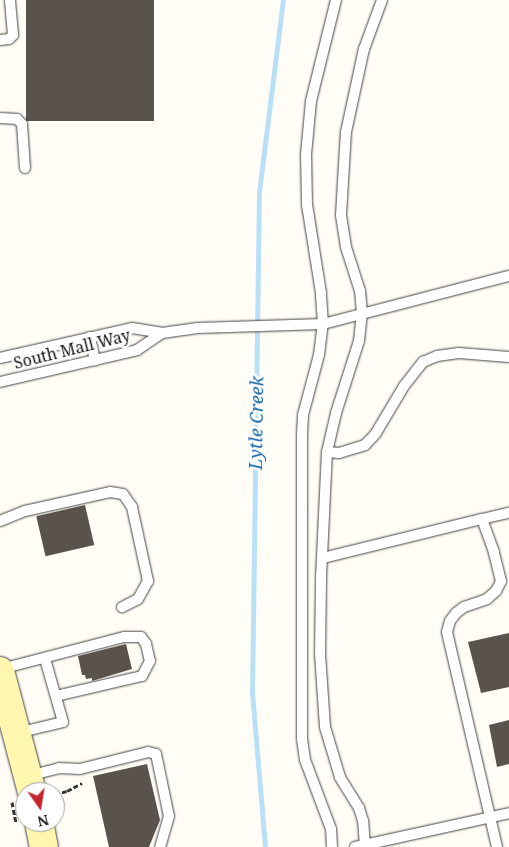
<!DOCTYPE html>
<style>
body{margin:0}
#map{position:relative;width:509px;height:847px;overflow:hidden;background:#fffdf5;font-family:"Noto Serif",serif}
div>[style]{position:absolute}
.stream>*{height:5px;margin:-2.5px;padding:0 2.5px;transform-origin:2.5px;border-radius:2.5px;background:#b9e0f7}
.building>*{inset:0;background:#5a524d;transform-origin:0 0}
.path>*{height:3px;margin-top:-1.5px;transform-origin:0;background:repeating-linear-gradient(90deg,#333 0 5px,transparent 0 7.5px)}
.roads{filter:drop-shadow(0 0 1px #444) drop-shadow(0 0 1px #444)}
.lane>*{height:10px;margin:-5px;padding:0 5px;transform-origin:5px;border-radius:5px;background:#fff}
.secondary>*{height:28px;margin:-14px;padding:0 14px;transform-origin:14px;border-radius:14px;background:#fff6b0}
span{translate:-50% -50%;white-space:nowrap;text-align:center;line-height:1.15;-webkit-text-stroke:5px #fff;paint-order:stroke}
.street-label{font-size:16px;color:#111}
.water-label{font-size:18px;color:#1768a6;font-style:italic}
.north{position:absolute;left:15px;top:782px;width:50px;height:50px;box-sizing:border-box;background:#fff;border:1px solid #a0a0a0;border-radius:50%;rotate:167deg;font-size:14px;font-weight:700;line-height:20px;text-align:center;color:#111}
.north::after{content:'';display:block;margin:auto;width:18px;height:22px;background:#c4262e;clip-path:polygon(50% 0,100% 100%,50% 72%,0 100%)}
</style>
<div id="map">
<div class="stream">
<div style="left:265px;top:847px;width:155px;rotate:-94.8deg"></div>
<div style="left:252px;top:693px;width:501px;rotate:-89.2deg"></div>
<div style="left:259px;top:192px;width:193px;rotate:-82.9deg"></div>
</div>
<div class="building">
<div style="left:26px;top:0;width:128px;height:121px"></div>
<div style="left:85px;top:505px;width:41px;height:50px;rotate:77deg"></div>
<div style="clip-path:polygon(509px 633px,509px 687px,481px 693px,468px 642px)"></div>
<div style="clip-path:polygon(126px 644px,132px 669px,92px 681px,92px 678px,86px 679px,85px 675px,82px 675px,78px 656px)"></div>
<div style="clip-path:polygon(509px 720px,509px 764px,497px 767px,489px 725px)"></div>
<div style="clip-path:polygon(147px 764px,160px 820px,149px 847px,109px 847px,93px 776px)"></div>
</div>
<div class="path">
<div style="left:55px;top:794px;width:12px;rotate:-14deg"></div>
<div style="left:67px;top:791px;width:17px;rotate:-28deg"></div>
<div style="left:12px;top:802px;width:21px;rotate:79deg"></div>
</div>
<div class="roads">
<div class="lane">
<div style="left:0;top:40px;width:9px;rotate:-6deg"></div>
<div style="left:9px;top:39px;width:6px;rotate:-45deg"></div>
<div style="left:13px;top:35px;width:35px;rotate:-95deg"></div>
<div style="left:0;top:118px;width:17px;rotate:3deg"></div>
<div style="left:17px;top:119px;width:7px;rotate:45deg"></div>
<div style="left:22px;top:124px;width:44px;rotate:86.1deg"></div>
<div style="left:90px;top:337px;width:24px;rotate:78deg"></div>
<div style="left:0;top:358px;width:135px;rotate:-12.8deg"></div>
<div style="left:132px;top:328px;width:30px;rotate:9deg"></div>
<div style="left:162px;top:333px;width:36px;rotate:-8deg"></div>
<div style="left:198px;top:328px;width:125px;rotate:-1.8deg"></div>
<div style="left:323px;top:324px;width:192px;rotate:-14.5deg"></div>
<div style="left:0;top:382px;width:141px;rotate:-13.1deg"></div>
<div style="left:137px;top:350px;width:30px;rotate:-34deg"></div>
<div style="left:327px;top:452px;width:12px;rotate:5deg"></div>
<div style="left:339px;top:453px;width:27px;rotate:-17deg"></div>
<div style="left:365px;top:445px;width:16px;rotate:-47deg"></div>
<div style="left:376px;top:433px;width:55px;rotate:-59.2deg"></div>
<div style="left:404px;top:386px;width:31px;rotate:-52deg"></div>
<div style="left:423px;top:362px;width:15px;rotate:-23deg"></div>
<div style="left:437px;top:356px;width:22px;rotate:-8deg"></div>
<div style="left:459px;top:353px;width:50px;rotate:4.6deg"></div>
<div style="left:0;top:521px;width:27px;rotate:-22deg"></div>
<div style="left:25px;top:511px;width:87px;rotate:-12.6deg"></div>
<div style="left:110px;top:492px;width:13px;rotate:9deg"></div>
<div style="left:123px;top:494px;width:16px;rotate:55deg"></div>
<div style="left:132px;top:507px;width:76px;rotate:77.8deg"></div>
<div style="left:148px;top:581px;width:21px;rotate:119deg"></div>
<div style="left:138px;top:599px;width:18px;rotate:153deg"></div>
<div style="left:323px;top:558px;width:164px;rotate:-13.8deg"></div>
<div style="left:1px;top:669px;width:127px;rotate:-14.6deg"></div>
<div style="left:124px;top:637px;width:17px"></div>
<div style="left:141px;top:637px;width:9px;rotate:54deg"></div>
<div style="left:146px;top:644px;width:17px;rotate:77deg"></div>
<div style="left:150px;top:661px;width:17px;rotate:118deg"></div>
<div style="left:142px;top:676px;width:88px;rotate:166.9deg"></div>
<div style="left:17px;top:733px;width:47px;rotate:-13.4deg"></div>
<div style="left:63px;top:722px;width:66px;rotate:-105.9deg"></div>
<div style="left:28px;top:776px;width:32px;rotate:-14deg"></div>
<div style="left:59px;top:768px;width:21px;rotate:3deg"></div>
<div style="left:80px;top:769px;width:70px;rotate:-14deg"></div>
<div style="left:148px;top:752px;width:8px;rotate:14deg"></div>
<div style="left:156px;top:754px;width:63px;rotate:78.2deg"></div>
<div style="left:169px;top:816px;width:32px;rotate:106deg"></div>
<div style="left:332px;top:847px;width:18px;rotate:-93deg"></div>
<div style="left:331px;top:829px;width:74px;rotate:-110.6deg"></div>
<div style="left:305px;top:760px;width:21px;rotate:-98deg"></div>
<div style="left:302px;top:739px;width:304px;rotate:-90deg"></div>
<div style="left:302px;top:435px;width:20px;rotate:-87deg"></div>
<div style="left:303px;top:415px;width:62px;rotate:-75.1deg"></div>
<div style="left:319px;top:355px;width:31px;rotate:-83deg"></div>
<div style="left:323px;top:324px;width:31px;rotate:-94deg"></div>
<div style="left:321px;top:293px;width:89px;rotate:-99deg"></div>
<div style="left:307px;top:205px;width:50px;rotate:-91.1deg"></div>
<div style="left:306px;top:155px;width:54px;rotate:-84.7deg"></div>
<div style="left:311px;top:101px;width:104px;rotate:-76.1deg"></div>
<div style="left:355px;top:847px;width:158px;rotate:-12.4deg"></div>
<div style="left:365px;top:847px;width:26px;rotate:-94deg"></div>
<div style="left:363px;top:821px;width:14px;rotate:-107deg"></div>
<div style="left:359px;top:808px;width:36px;rotate:-122deg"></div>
<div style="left:340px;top:777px;width:52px;rotate:-106.7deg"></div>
<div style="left:325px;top:727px;width:73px;rotate:-93.9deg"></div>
<div style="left:320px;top:654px;width:76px;rotate:-89.2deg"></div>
<div style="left:321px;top:578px;width:126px;rotate:-87.3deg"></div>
<div style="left:327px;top:452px;width:40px;rotate:-77deg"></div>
<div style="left:336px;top:413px;width:76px;rotate:-72.3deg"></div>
<div style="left:359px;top:341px;width:28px;rotate:-84deg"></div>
<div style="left:362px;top:313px;width:22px;rotate:-95deg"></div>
<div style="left:360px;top:291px;width:46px;rotate:-107.7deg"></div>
<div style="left:346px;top:247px;width:32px;rotate:-99deg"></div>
<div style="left:341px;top:215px;width:83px;rotate:-86.6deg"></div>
<div style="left:346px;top:132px;width:85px;rotate:-77.8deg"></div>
<div style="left:364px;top:49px;width:52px;rotate:-69.8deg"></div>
<div style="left:497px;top:847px;width:221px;rotate:-103.1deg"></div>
<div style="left:447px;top:632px;width:11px;rotate:-75deg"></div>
<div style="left:450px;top:621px;width:10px;rotate:-53deg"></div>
<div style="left:456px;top:613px;width:10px;rotate:-37deg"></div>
<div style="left:464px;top:607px;width:24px;rotate:-19deg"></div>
<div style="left:487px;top:599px;width:12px;rotate:-42deg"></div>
<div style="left:496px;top:591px;width:11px;rotate:-63deg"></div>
<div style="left:501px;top:581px;width:30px;rotate:-104deg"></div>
<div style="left:494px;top:552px;width:35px;rotate:-110deg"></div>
<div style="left:482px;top:519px;width:28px;rotate:-13deg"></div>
</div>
<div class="secondary">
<div style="left:0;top:671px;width:125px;rotate:75.2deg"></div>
<div style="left:39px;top:822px;width:25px;rotate:79deg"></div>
</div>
</div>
<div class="street-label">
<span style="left:72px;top:349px;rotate:-14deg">South Mall Way</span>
</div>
<div class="water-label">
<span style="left:256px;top:423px;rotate:-89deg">Lytle Creek</span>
</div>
<div class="north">N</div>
</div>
